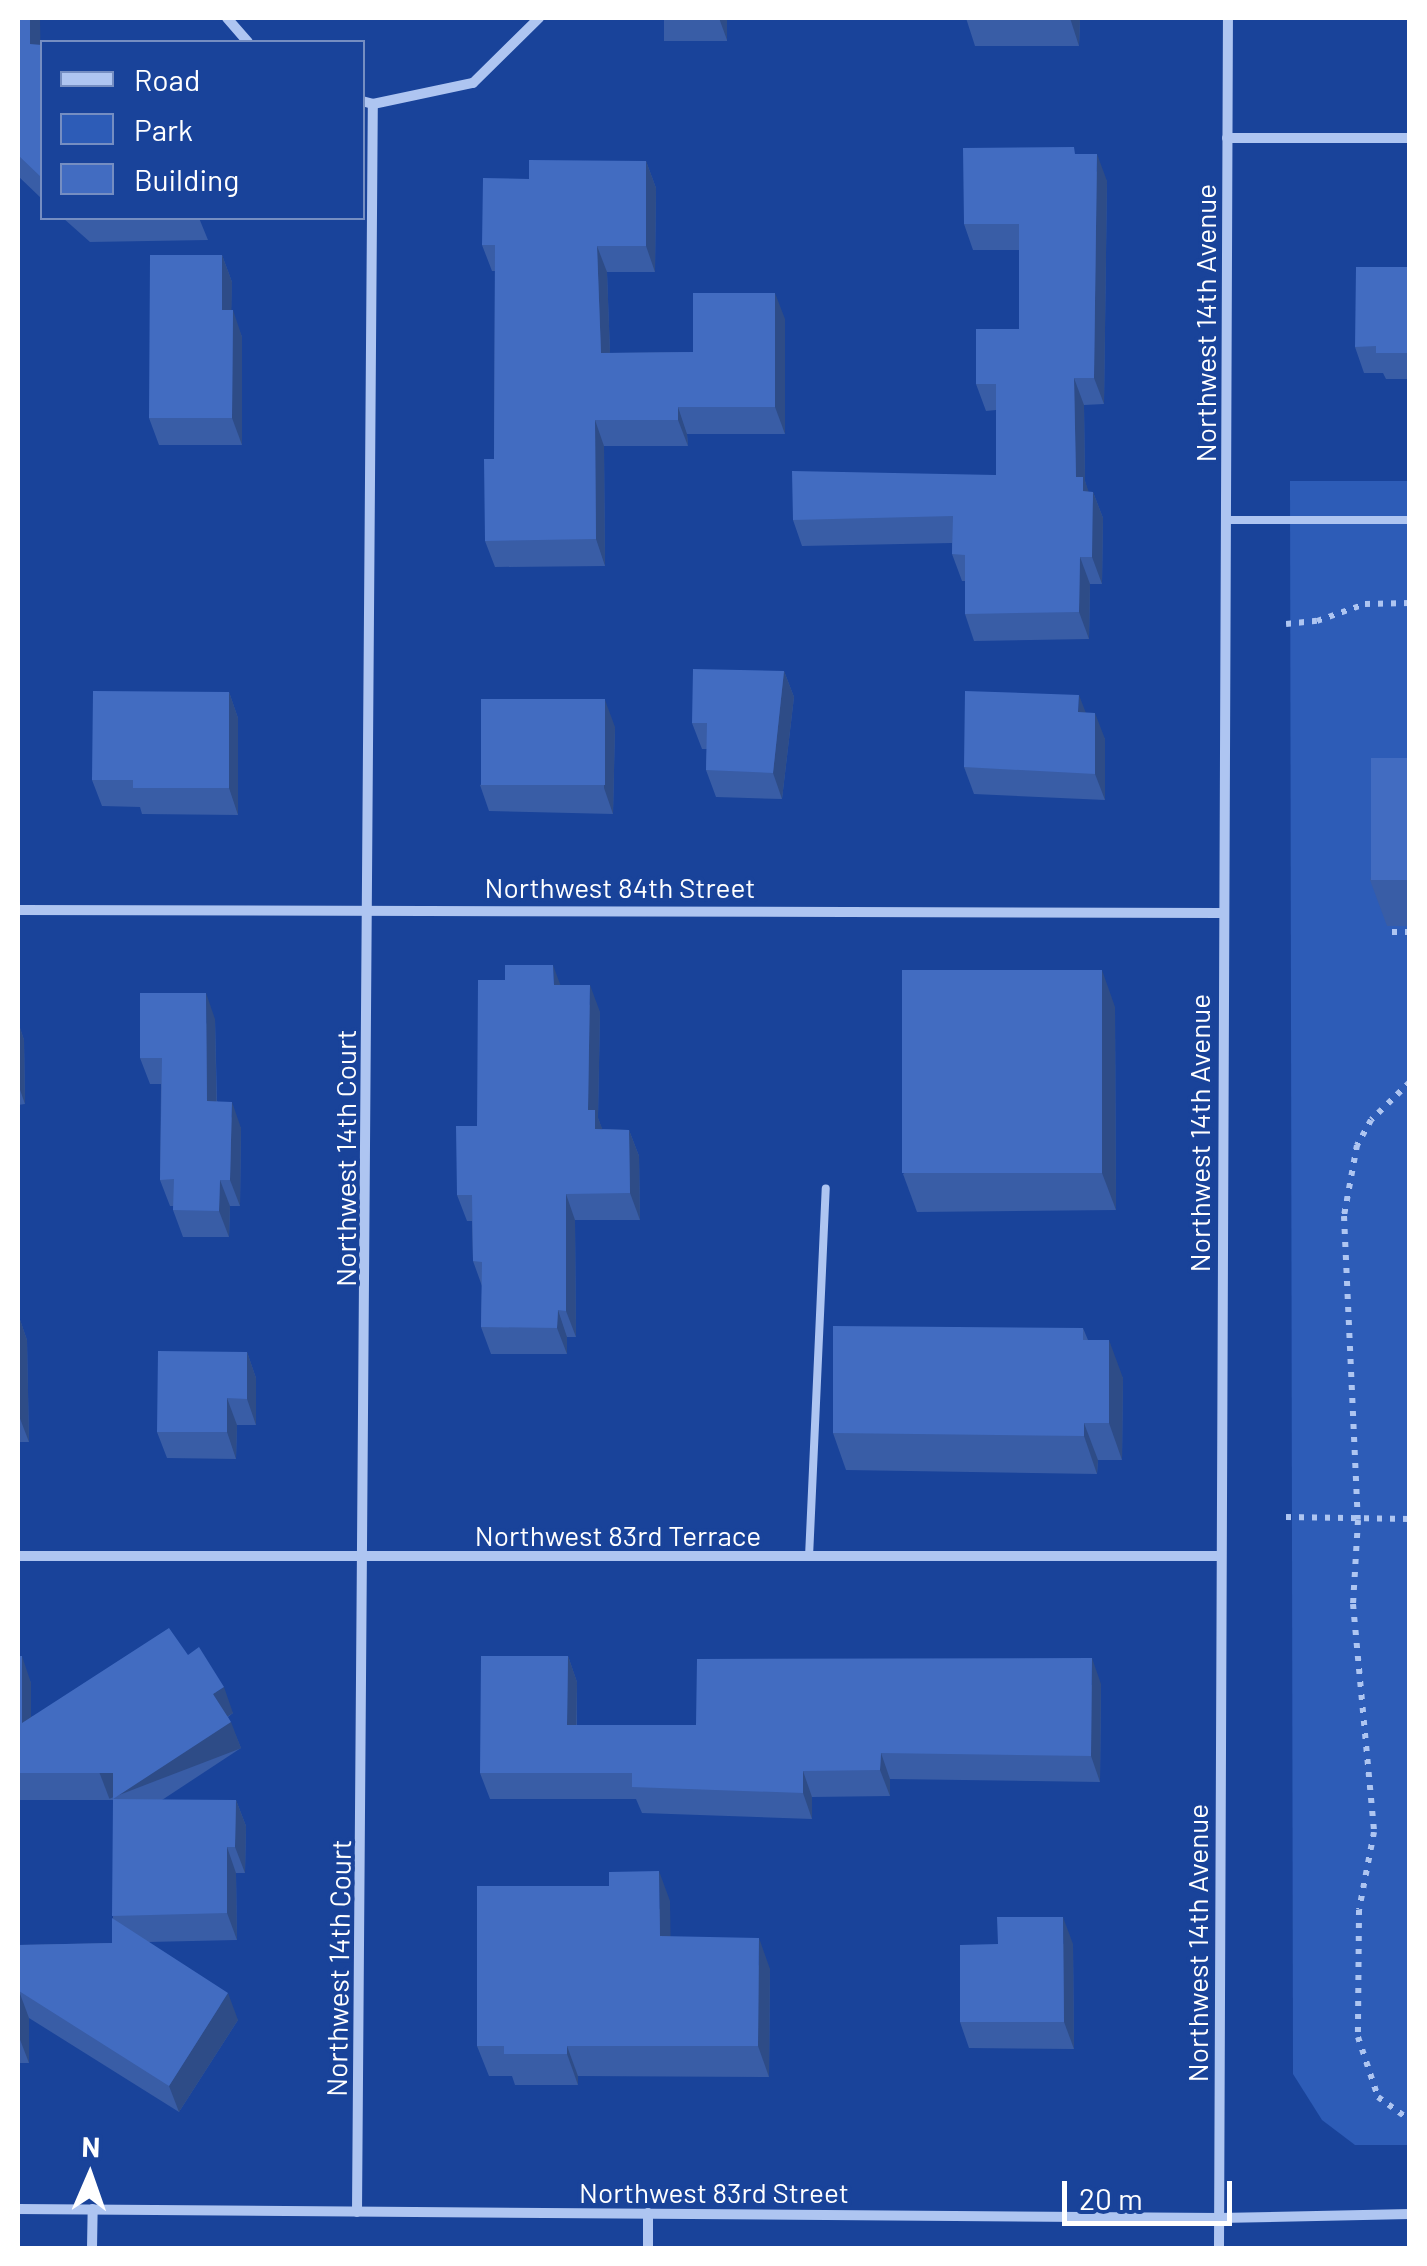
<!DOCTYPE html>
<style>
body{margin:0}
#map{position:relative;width:1427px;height:2266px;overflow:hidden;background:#19439a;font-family:Barlow,sans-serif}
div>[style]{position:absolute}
.green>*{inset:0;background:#2d5cb7}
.path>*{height:6px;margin-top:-3px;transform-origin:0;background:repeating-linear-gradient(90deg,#aec5f1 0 5px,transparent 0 13px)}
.service>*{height:8px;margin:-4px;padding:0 4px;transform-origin:4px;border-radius:4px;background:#aec5f1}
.minor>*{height:10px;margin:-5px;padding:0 5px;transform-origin:5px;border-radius:5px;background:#aec5f1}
.wall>*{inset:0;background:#395da6;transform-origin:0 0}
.shaded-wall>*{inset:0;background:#2e4c87;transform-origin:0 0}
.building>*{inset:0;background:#426cc1;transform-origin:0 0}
span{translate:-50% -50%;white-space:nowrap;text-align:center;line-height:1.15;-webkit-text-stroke:8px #19439a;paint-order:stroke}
.street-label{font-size:28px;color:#fff}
.frame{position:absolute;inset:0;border:20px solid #fff;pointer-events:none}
.legend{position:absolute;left:40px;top:40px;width:325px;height:180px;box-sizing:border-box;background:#19439a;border:2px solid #758ec2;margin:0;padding:12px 18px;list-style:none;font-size:30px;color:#fff}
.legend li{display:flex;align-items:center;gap:20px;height:50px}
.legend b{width:50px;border:2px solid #758ec2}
.north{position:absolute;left:40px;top:2126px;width:100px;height:100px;-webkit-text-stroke:8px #19439a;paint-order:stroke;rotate:2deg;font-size:28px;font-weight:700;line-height:40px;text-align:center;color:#fff}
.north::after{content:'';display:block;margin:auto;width:35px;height:45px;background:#fff;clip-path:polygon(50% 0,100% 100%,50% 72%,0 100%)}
.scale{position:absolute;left:1062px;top:2181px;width:170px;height:45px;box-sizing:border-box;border:5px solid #fff;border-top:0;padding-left:12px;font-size:30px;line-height:35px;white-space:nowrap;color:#fff;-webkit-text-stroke:8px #19439a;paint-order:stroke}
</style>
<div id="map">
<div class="green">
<div style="clip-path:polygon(1290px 481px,1409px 481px,1409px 2145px,1355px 2145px,1322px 2120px,1293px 2074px)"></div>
</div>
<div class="path">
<div style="left:1286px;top:624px;width:31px;rotate:-6deg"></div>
<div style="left:1317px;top:621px;width:51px;rotate:-19.5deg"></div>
<div style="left:1365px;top:604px;width:45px;rotate:-1.3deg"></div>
<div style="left:1392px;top:932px;width:18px"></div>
<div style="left:1410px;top:1082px;width:54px;rotate:135.7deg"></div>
<div style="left:1371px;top:1120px;width:29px;rotate:119deg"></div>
<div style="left:1357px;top:1145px;width:72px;rotate:100.4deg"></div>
<div style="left:1344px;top:1216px;width:304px;rotate:87.4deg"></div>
<div style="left:1358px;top:1520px;width:84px;rotate:93.4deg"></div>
<div style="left:1353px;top:1604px;width:229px;rotate:84.7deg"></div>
<div style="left:1374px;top:1832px;width:79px;rotate:100.9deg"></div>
<div style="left:1359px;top:1910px;width:127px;rotate:90.5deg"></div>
<div style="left:1358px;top:2037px;width:63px;rotate:71.6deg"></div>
<div style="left:1378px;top:2097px;width:39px;rotate:36deg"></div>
<div style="left:1286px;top:1517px;width:124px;rotate:0.9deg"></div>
</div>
<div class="service">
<div style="left:1227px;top:520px;width:183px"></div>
<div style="left:809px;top:1557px;width:369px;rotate:-87.4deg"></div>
</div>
<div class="minor">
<div style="left:227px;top:18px;width:32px;rotate:49deg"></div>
<div style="left:362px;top:101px;width:11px;rotate:15deg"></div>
<div style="left:373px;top:104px;width:102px;rotate:-11.9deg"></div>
<div style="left:473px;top:83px;width:93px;rotate:-44.6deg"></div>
<div style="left:1227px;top:138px;width:183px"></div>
<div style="left:18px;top:910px;width:1205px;rotate:0.14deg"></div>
<div style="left:18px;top:1556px;width:1201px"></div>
<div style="left:18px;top:2209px;width:1201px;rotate:0.43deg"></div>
<div style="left:1219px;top:2218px;width:191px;rotate:-1.2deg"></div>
<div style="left:357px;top:2212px;width:2108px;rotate:-89.57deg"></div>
<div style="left:92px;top:2248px;width:39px;rotate:-89deg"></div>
<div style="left:648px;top:2248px;width:35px;rotate:-90deg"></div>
<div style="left:1219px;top:2248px;width:2230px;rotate:-89.77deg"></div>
</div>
<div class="wall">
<div style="clip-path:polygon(18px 18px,41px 45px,42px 45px,42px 199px,18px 176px)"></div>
<div style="left:664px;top:18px;width:63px;height:23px"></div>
<div style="clip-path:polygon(966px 18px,1103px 18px,1103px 20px,1080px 20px,1079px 46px,975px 46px)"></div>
<div style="clip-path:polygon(1077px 154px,1107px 181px,1104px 404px,1084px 405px,1085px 481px,1088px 492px,1093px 492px,1103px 518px,1102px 584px,1090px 584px,1089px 639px,974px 641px,965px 614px,965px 581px,962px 581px,952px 554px,952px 543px,802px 546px,793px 520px,996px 475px,996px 410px,986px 411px,976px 384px,1019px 329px,1019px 250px,973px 250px,964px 224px)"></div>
<div style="clip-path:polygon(646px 161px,656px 188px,655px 272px,607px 272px,610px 353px,693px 352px,785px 319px,785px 434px,687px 434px,688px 446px,604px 446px,605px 566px,495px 567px,485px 541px,494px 459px,495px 271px,492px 271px,482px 245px,529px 179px)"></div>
<div style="clip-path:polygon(63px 218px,199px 218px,208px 240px,90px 242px)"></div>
<div style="clip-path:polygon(222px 255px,232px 282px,231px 310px,242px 337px,242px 445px,159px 445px,149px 418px)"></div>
<div style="clip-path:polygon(1410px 267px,1410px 379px,1386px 379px,1383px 373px,1364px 373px,1355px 347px)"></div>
<div style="clip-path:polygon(784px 671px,794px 697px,782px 799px,716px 797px,706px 770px,707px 749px,702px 749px,692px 723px)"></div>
<div style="clip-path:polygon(229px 692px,238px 718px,238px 815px,142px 814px,140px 807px,102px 806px,92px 780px)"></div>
<div style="clip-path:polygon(1085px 712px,1105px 739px,1105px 800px,974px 794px,964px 767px)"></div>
<div style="clip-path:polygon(615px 727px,613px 814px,489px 811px,480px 785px)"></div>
<div style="clip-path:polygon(1410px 758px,1410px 926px,1387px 926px,1370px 880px)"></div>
<div style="clip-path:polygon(561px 985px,600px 1012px,598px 1118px,602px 1129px,629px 1130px,639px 1156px,640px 1220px,575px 1220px,576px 1337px,567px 1337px,567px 1354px,491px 1354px,481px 1327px,482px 1286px,473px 1261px,472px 1221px,467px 1221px,457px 1195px,477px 1126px)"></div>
<div style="clip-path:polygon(1115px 1007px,1116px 1210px,917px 1212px,903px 1174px)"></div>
<div style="clip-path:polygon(215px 1019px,217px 1101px,241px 1128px,240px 1206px,230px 1206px,229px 1237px,183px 1237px,173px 1210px,173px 1206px,170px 1206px,160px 1180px,161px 1084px,150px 1084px,140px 1058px)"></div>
<div style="clip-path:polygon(18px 1022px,24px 1040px,25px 1104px,18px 1105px)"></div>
<div style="clip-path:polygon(18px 1314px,27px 1340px,29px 1442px,18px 1442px)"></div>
<div style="clip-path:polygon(1083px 1328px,1088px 1340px,1123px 1378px,1122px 1460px,1098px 1460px,1097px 1474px,846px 1470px,833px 1433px)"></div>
<div style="clip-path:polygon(247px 1352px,256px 1378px,256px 1425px,237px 1425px,236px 1459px,167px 1458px,157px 1432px)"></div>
<div style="clip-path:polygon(188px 1655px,233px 1713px,228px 1717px,241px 1748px,162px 1800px,236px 1800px,246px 1826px,245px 1873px,236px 1873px,237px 1940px,148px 1942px,238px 2020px,179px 2112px,29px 2018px,29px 2063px,18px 2063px,18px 1945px,112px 1943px,113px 1919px,113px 1800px,18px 1800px,18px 1656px,31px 1683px,31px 1717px)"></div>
<div style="clip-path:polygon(568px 1656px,577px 1682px,577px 1725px,696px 1725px,1101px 1684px,1100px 1782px,890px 1779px,890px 1796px,812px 1797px,812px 1819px,642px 1813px,636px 1799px,490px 1799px,480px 1773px)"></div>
<div style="clip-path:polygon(670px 1901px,670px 1937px,770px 1969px,769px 2077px,578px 2076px,578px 2085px,515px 2085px,512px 2076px,489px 2076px,477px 2046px)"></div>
<div style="clip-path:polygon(998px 1944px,1073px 1944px,1074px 2049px,969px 2048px,960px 2022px)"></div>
</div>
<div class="shaded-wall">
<div style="clip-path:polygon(30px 18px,40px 18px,41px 75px,30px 44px)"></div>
<div style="clip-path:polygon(719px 18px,727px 18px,727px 40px)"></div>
<div style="clip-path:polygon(1070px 18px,1079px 18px,1080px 20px,1079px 46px)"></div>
<div style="clip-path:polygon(1097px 154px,1107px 181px,1104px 404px,1094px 378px)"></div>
<div style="clip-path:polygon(646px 161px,656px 188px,655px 272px,646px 246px)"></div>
<div style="clip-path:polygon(597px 246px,607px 272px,611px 380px,601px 353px)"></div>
<div style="clip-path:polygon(222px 255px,232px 282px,231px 336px,222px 310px)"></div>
<div style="clip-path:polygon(775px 293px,785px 319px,785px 434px,775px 407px)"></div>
<div style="clip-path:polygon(233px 310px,242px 337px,242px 445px,232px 418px)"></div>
<div style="clip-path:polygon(1074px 378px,1084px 405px,1085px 481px,1093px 504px,1093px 492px,1103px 518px,1102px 584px,1092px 557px,1076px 477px)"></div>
<div style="clip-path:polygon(678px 407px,687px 434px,688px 446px,678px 420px)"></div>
<div style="clip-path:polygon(595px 420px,604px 446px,605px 566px,596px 539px)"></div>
<div style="clip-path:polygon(1080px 557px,1090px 584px,1089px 639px,1079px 612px)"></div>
<div style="clip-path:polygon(18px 654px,19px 659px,18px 746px)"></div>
<div style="clip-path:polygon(784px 671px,794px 697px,782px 799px,773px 773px)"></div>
<div style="clip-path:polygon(229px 692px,238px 718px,238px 815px,229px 788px)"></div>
<div style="clip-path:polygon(1079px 695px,1089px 721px,1078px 712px)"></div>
<div style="clip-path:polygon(605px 700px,615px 727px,613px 814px,604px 788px)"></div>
<div style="clip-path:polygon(1095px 713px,1105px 739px,1105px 800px,1095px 774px)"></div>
<div style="clip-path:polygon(553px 965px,563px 992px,554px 985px)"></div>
<div style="clip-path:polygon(1102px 970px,1115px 1007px,1116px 1210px,1102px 1173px)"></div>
<div style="clip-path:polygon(590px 985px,600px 1012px,598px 1118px,605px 1136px,605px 1156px,588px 1110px)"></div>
<div style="clip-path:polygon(206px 993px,215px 1019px,217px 1127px,207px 1101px)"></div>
<div style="clip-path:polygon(18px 1022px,24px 1040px,25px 1104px,18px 1084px)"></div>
<div style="clip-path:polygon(232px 1102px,241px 1128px,240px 1206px,230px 1180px)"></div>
<div style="clip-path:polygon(629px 1130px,639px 1156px,640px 1220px,630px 1193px)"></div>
<div style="clip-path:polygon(220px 1180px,230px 1206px,229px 1237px,219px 1211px)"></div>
<div style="clip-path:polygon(566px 1194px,575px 1220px,576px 1337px,566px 1311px)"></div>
<div style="clip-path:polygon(558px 1310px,567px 1337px,567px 1354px,557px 1328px)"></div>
<div style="clip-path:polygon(18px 1314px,27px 1340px,29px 1442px,19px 1416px)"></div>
<div style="clip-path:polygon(1109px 1340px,1123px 1378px,1122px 1460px,1109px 1423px)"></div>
<div style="clip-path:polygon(247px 1352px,256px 1378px,256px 1425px,247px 1399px)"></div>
<div style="clip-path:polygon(227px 1398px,237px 1425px,236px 1459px,227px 1432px)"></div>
<div style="clip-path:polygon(1084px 1423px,1098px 1460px,1097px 1474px,1084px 1436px)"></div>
<div style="clip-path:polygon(22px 1656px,31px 1683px,31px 1750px,22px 1723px)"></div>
<div style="clip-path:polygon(568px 1656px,577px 1682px,576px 1751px,567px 1725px)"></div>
<div style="clip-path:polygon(1092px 1658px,1101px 1684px,1100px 1782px,1091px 1756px)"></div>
<div style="clip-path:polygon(224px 1687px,233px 1713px,222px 1720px,213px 1694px)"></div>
<div style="left:231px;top:1722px;width:28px;height:141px;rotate:69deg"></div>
<div style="clip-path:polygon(881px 1753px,890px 1779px,890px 1796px,880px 1770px)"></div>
<div style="clip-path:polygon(803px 1771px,812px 1797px,812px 1819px,803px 1793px)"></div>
<div style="clip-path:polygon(236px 1800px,246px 1826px,245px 1873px,235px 1847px)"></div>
<div style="clip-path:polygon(227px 1847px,236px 1873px,237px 1940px,227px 1913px)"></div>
<div style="clip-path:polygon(659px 1871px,670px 1901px,671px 1967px,660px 1936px)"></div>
<div style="clip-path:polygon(1063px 1917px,1073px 1944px,1074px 2049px,1064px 2022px)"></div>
<div style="clip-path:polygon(759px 1938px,770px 1969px,769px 2077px,758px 2046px)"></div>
<div style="clip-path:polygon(19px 1991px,29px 2018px,29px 2063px,19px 2037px)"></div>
<div style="clip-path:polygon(228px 1993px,238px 2020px,179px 2112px,169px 2086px)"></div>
<div style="clip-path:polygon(567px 2046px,578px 2076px,578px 2085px,567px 2054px)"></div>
</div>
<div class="building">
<div style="clip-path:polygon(18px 18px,30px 18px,30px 44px,42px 45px,42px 178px,18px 155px)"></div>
<div style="clip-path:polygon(966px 18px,1070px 18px,1069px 20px,966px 19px)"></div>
<div style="clip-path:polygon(1074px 147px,1075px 154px,1097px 154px,1094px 378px,1074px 378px,1076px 477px,1083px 477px,1083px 491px,1093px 492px,1092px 557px,1080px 557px,1079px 612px,965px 614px,965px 555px,952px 554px,953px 516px,793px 520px,792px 471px,996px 475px,996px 384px,976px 384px,976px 329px,1019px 329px,1019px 224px,964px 224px,963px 148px)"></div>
<div style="clip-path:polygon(529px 160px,646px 161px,646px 246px,597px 246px,601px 353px,693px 352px,693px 293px,775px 293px,775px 407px,678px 407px,678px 420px,595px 420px,596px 539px,485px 541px,484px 459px,494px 459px,495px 245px,482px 245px,483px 178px,529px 179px)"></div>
<div style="clip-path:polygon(150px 255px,222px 255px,222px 310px,233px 310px,232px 418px,149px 418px)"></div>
<div style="clip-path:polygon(1356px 267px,1410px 267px,1410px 353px,1376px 353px,1376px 346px,1355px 347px)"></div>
<div style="clip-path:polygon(693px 669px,784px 671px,773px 773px,706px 770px,707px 723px,692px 723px)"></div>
<div style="clip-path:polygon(93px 691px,229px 692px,229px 788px,133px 788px,133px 780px,92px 780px)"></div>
<div style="clip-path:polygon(965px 691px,1079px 695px,1078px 712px,1095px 713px,1095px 774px,964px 767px)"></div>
<div style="left:481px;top:699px;width:124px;height:86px"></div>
<div style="left:1371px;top:758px;width:39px;height:122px"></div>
<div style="clip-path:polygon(505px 965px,553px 965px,554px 985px,590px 985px,588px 1110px,595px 1110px,595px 1129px,629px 1130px,630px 1193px,566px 1194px,566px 1311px,558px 1310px,557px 1328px,481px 1327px,482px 1262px,473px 1261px,472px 1195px,457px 1195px,456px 1126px,477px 1126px,478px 980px,505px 980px)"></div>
<div style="left:1102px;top:970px;width:203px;height:200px;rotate:90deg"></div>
<div style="clip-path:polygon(140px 993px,206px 993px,207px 1101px,232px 1102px,230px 1180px,220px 1180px,219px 1211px,173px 1210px,174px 1179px,160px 1180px,162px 1058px,140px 1058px)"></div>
<div style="clip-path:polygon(18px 1317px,19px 1416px,18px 1416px)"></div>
<div style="clip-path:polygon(833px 1326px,1083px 1328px,1083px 1340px,1109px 1340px,1109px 1423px,1084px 1423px,1084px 1436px,833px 1433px)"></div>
<div style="clip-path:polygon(158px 1351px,247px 1352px,247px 1399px,227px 1398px,227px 1432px,157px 1432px)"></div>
<div style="clip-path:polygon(169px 1628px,188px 1655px,199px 1647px,224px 1687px,213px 1694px,231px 1722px,113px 1799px,113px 1773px,18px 1773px,18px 1656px,22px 1656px,22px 1723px)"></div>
<div style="clip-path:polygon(481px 1656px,568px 1656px,567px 1725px,696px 1725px,697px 1659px,1092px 1658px,1091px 1756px,881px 1753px,880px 1770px,803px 1771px,803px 1793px,632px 1787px,632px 1773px,480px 1773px)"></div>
<div style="clip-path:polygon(113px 1799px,236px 1800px,235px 1847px,227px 1847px,227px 1913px,112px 1916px)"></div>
<div style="clip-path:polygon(659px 1871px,660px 1936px,759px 1938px,758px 2046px,567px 2046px,567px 2054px,504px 2054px,504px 2046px,477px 2046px,477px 1886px,609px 1886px,609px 1872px)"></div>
<div style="clip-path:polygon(997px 1917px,1063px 1917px,1064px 2022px,960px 2022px,960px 1945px,998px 1944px)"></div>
<div style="clip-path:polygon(112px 1918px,228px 1993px,169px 2086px,19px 1991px,19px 2037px,18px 2037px,18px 1945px,112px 1943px)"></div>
</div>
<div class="street-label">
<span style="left:1205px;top:323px;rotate:-90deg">Northwest 14th Avenue</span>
<span style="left:620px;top:887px">Northwest 84th Street</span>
<span style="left:1199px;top:1133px;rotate:-90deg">Northwest 14th Avenue</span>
<span style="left:345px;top:1158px;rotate:-90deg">Northwest 14th Court</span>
<span style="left:618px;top:1535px">Northwest 83rd Terrace</span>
<span style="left:1197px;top:1943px;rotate:-90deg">Northwest 14th Avenue</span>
<span style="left:338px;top:1968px;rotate:-89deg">Northwest 14th Court</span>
<span style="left:714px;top:2192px">Northwest 83rd Street</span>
</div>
<div class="frame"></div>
<ul class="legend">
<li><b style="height:12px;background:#aec5f1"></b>Road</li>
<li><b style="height:28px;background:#2d5cb7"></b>Park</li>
<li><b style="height:28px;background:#426cc1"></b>Building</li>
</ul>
<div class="north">N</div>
<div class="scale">20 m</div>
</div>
